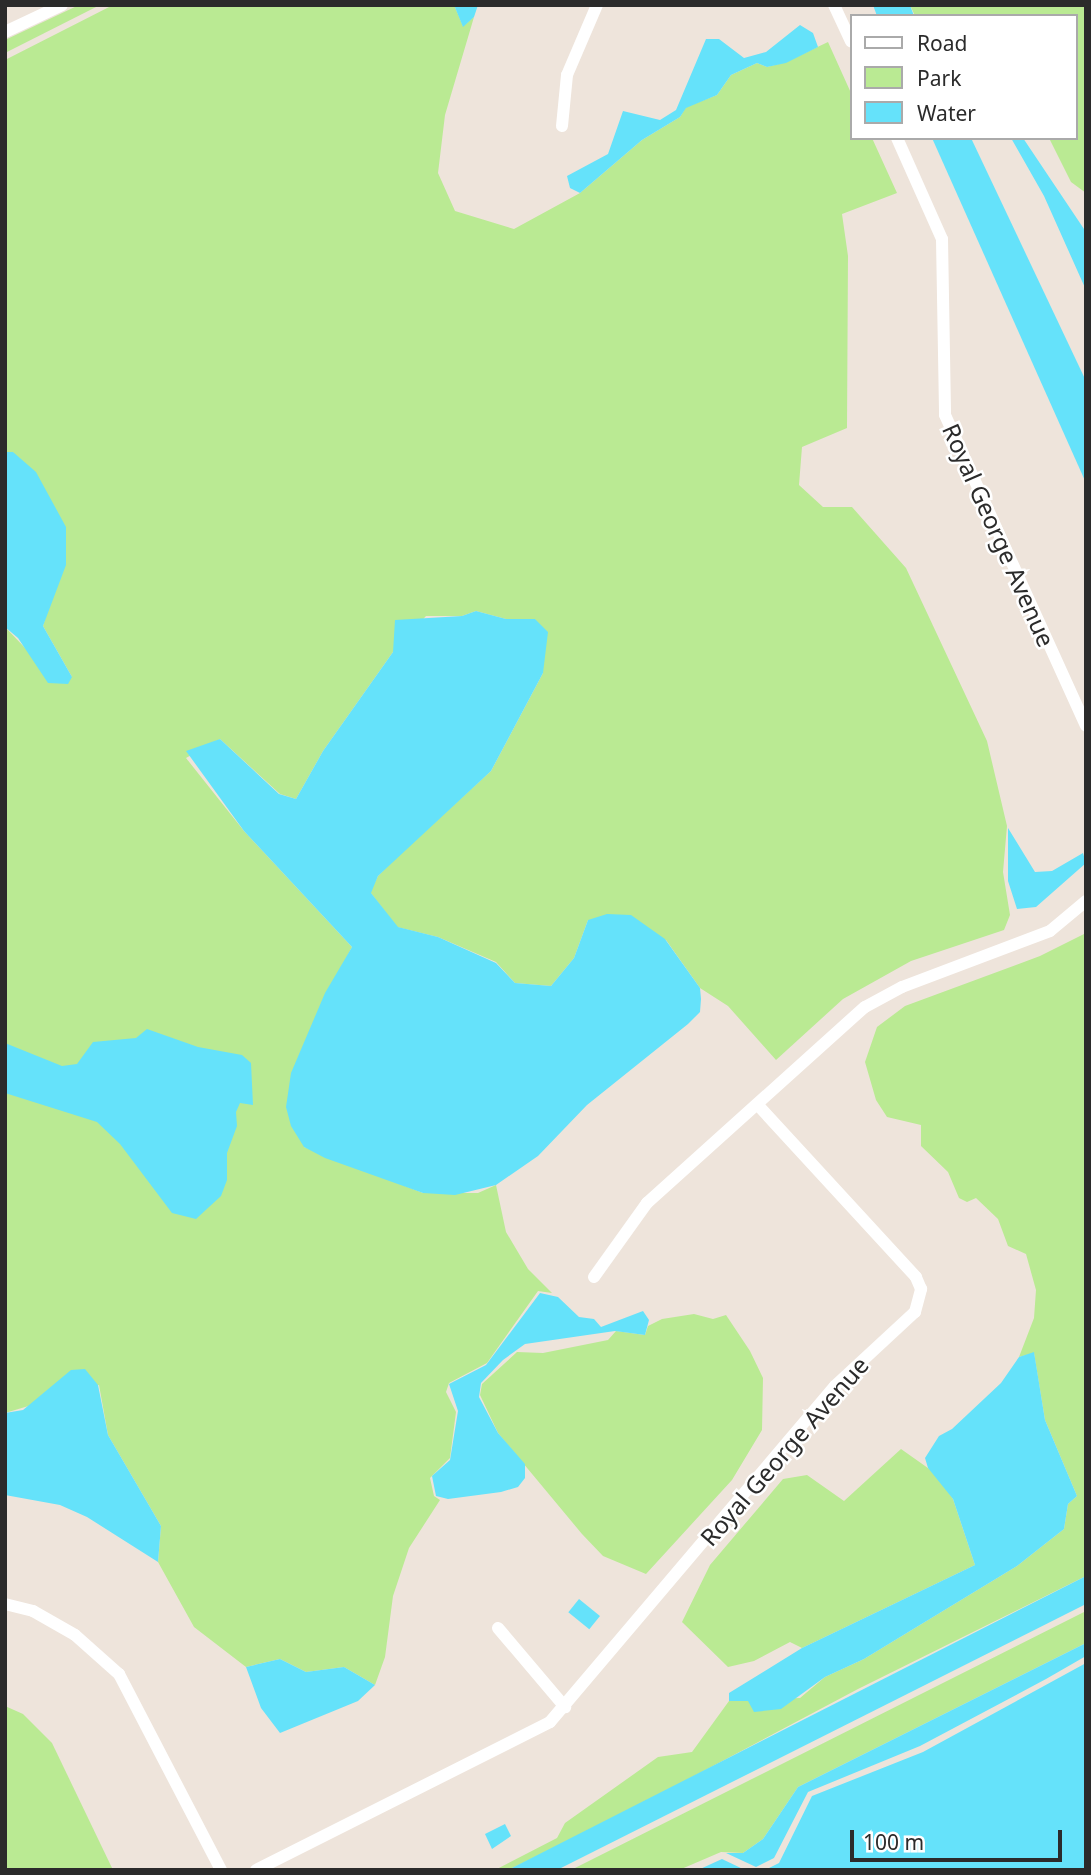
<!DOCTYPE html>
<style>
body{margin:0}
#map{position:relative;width:1091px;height:1875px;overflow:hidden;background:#eee4db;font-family:"Noto Sans",sans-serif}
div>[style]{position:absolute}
.green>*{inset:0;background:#baea93}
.water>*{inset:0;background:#65e2fa;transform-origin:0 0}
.street>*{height:12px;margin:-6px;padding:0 6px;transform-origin:6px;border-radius:6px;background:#fff}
span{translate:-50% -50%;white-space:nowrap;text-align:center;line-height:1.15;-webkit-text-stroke:5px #fff;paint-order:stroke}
.street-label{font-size:24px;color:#2b2b2b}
.frame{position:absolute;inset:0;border:7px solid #2b2b2b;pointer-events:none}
.legend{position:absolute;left:850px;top:14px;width:228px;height:126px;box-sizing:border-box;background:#fff;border:2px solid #aaa;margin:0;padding:9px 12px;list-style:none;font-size:21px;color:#2b2b2b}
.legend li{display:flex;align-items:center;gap:14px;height:35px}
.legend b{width:35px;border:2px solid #aaa}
.scale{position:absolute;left:850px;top:1830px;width:212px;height:32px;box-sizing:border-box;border:4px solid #2b2b2b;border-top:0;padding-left:9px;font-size:21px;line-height:24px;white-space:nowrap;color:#2b2b2b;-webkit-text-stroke:5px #fff;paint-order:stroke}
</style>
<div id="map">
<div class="green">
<div style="clip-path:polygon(79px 5px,100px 5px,5px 53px,5px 40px)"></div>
<div style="clip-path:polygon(113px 5px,454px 5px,463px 26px,474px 17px,445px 115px,438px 173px,455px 211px,514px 229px,580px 193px,642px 140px,680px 117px,686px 107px,717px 95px,731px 75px,757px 63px,767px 67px,786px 62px,828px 42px,851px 93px,851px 138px,872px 138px,897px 193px,842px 214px,848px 256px,847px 428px,802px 447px,799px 485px,823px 507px,852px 507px,906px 568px,987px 741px,1007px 826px,1003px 872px,1010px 915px,1004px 930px,911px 961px,843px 999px,776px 1060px,728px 1006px,700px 988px,666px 940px,588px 920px,574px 958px,551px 986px,515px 983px,496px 962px,438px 937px,397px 927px,370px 892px,378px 876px,400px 854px,491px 771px,543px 673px,535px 619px,506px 619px,476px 611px,462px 616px,426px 616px,393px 652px,323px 751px,296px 799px,280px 794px,220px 739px,186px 758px,244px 831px,352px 947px,322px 1004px,304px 1147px,423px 1193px,478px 1193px,496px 1185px,506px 1232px,528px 1269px,552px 1293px,538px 1291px,487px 1363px,449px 1383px,446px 1392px,456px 1412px,450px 1458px,430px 1478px,434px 1496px,440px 1500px,409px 1548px,393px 1596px,385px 1657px,375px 1685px,344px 1667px,306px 1672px,280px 1659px,246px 1667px,194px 1627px,158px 1562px,161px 1526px,108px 1435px,99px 1385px,5px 1413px,5px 627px,28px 651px,72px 677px,43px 626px,49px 605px,13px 452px,5px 452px,5px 60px)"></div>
<div style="clip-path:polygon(910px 5px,1086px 5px,1086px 193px,1071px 182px,1049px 138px,1075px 138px,1075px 16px,915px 16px)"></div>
<div style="clip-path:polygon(1086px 933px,1086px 1576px,858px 1689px,613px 1819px,508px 1870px,495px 1870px,557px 1838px,565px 1823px,658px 1757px,692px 1752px,729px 1701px,800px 1698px,825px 1677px,864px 1659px,1017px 1566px,1064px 1529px,1068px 1504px,1077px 1496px,1045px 1420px,1034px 1353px,1019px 1357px,1034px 1318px,1036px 1290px,1026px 1254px,1008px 1246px,998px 1219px,976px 1198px,967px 1202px,959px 1198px,948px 1172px,921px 1146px,921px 1125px,887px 1117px,876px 1100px,865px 1062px,877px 1027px,905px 1006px,1040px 956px)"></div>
<div style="clip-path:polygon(694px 1314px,713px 1319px,726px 1315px,750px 1351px,763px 1378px,762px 1430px,732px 1480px,646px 1574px,603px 1556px,582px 1534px,498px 1433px,480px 1395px,482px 1384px,517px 1352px,543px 1353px,608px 1340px,616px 1331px,645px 1335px,648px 1326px,662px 1319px)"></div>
<div style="clip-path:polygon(901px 1449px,935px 1473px,953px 1499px,975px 1565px,802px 1648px,790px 1642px,754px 1661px,728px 1667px,682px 1622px,710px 1565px,783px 1479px,807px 1475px,844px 1501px)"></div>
<div style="clip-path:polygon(1086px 1611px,1086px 1643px,798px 1787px,763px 1839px,743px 1853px,721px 1852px,679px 1870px,571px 1870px)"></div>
<div style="clip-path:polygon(5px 1706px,23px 1714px,52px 1743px,113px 1870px,5px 1870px)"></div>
</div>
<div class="water">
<div style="clip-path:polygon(454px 5px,478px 5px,474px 17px,463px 27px)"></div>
<div style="clip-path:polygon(873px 5px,910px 5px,914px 16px,877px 16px)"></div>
<div style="clip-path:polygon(800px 25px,813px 33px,818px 47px,786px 63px,767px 67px,757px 63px,731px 75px,717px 95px,686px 108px,680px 117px,642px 140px,580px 193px,570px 188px,567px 176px,608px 154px,623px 111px,660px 120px,676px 110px,706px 39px,719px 39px,744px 58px,766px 52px)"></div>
<div style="clip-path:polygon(932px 138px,971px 138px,1086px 381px,1086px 483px)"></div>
<div style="clip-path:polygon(1011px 138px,1023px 138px,1086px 232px,1086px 290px,1044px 196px)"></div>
<div style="clip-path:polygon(5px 452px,13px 452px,36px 472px,66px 527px,66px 565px,43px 626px,72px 677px,68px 684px,48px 683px,18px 638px,5px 627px)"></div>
<div style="clip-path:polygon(476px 611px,506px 619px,535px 619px,548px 632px,543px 673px,491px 771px,378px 876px,371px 893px,398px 927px,438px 937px,496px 963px,515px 983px,551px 986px,574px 958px,588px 920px,607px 914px,631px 915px,665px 939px,700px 988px,701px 999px,700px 1012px,688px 1024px,587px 1105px,538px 1156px,496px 1185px,455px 1195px,423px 1193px,325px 1158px,304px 1147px,291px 1126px,286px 1107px,291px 1073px,325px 993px,352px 947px,244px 831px,186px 751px,220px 739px,279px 794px,296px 799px,323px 751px,393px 652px,395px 620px,462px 616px)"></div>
<div style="clip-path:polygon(1008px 828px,1035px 872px,1052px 871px,1083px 853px,1086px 863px,1036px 907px,1017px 909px,1008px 881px)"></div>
<div style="clip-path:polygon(147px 1029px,198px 1047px,242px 1055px,251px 1063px,253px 1105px,240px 1103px,236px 1112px,237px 1126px,227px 1153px,227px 1180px,221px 1196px,196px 1219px,172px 1213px,120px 1144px,97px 1122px,5px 1093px,5px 1043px,62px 1066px,77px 1064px,93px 1042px,136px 1038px)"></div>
<div style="clip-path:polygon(540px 1293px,558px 1297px,579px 1317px,594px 1319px,601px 1327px,643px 1311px,649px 1320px,645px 1335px,615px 1331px,525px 1344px,503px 1360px,481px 1383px,479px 1397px,498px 1433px,525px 1464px,525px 1478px,518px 1487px,501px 1492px,448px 1499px,436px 1496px,432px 1476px,450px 1460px,458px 1411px,449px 1384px,486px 1365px)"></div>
<div style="clip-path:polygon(1034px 1352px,1045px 1420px,1077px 1496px,1068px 1504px,1064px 1529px,1017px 1566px,864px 1659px,825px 1677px,781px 1709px,754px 1712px,748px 1701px,729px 1701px,729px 1693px,802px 1648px,975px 1565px,953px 1499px,928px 1468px,925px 1458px,939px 1436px,952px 1429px,1001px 1383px,1019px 1357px)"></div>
<div style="clip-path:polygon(85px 1369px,98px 1385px,108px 1435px,161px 1526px,158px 1562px,87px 1517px,60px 1505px,5px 1495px,5px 1413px,23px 1410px,71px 1370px)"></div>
<div style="clip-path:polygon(1086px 1576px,1086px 1604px,557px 1870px,508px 1870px)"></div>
<div style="left:579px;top:1599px;width:27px;height:17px;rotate:39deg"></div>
<div style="clip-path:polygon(1086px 1643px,1086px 1656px,1046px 1679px,920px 1746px,808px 1792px,774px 1858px,756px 1867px,726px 1853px,743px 1853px,763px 1839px,798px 1787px)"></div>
<div style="clip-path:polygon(280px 1659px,306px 1672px,344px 1667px,375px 1685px,358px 1701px,280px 1733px,261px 1708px,246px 1667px)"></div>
<div style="clip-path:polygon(1086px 1663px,1086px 1870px,765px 1870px,779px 1863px,812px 1796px,923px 1752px)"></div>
<div style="clip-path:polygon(505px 1824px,511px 1836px,492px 1849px,485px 1834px)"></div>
<div style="clip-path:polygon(722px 1859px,745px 1870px,698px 1870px)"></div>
</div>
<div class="street">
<div style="left:834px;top:5px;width:40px;rotate:65deg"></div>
<div style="left:5px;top:32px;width:63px;rotate:-25.3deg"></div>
<div style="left:562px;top:126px;width:51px;rotate:-84.4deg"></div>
<div style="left:567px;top:75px;width:76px;rotate:-66.8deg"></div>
<div style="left:897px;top:138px;width:111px;rotate:66deg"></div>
<div style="left:942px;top:239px;width:176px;rotate:89deg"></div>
<div style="left:945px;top:415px;width:341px;rotate:65.6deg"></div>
<div style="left:594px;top:1277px;width:91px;rotate:-54.4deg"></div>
<div style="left:647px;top:1203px;width:293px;rotate:-42deg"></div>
<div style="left:865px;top:1007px;width:42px;rotate:-28.4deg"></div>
<div style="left:902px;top:987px;width:158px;rotate:-20.7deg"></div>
<div style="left:1050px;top:931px;width:47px;rotate:-39.8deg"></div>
<div style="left:5px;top:1604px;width:29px;rotate:14deg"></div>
<div style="left:33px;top:1611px;width:48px;rotate:29.7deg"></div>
<div style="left:75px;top:1635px;width:59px;rotate:41.6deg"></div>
<div style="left:119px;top:1674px;width:221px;rotate:62.5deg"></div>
<div style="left:498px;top:1628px;width:104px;rotate:49.7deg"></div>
<div style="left:256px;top:1870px;width:329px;rotate:-26.7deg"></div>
<div style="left:550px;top:1722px;width:441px;rotate:-49.7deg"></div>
<div style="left:835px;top:1386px;width:109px;rotate:-42.8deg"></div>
<div style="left:915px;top:1312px;width:24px;rotate:-75deg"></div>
<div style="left:921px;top:1289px;width:13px;rotate:-113deg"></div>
<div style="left:916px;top:1277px;width:234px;rotate:-132.6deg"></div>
</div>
<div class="street-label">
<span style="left:999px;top:535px;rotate:66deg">Royal George Avenue</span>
<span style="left:784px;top:1451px;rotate:-49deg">Royal George Avenue</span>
</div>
<div class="frame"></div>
<ul class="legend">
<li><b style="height:9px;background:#fff"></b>Road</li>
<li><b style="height:19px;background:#baea93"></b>Park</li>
<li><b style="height:19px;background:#65e2fa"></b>Water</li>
</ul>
<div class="scale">100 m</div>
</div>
